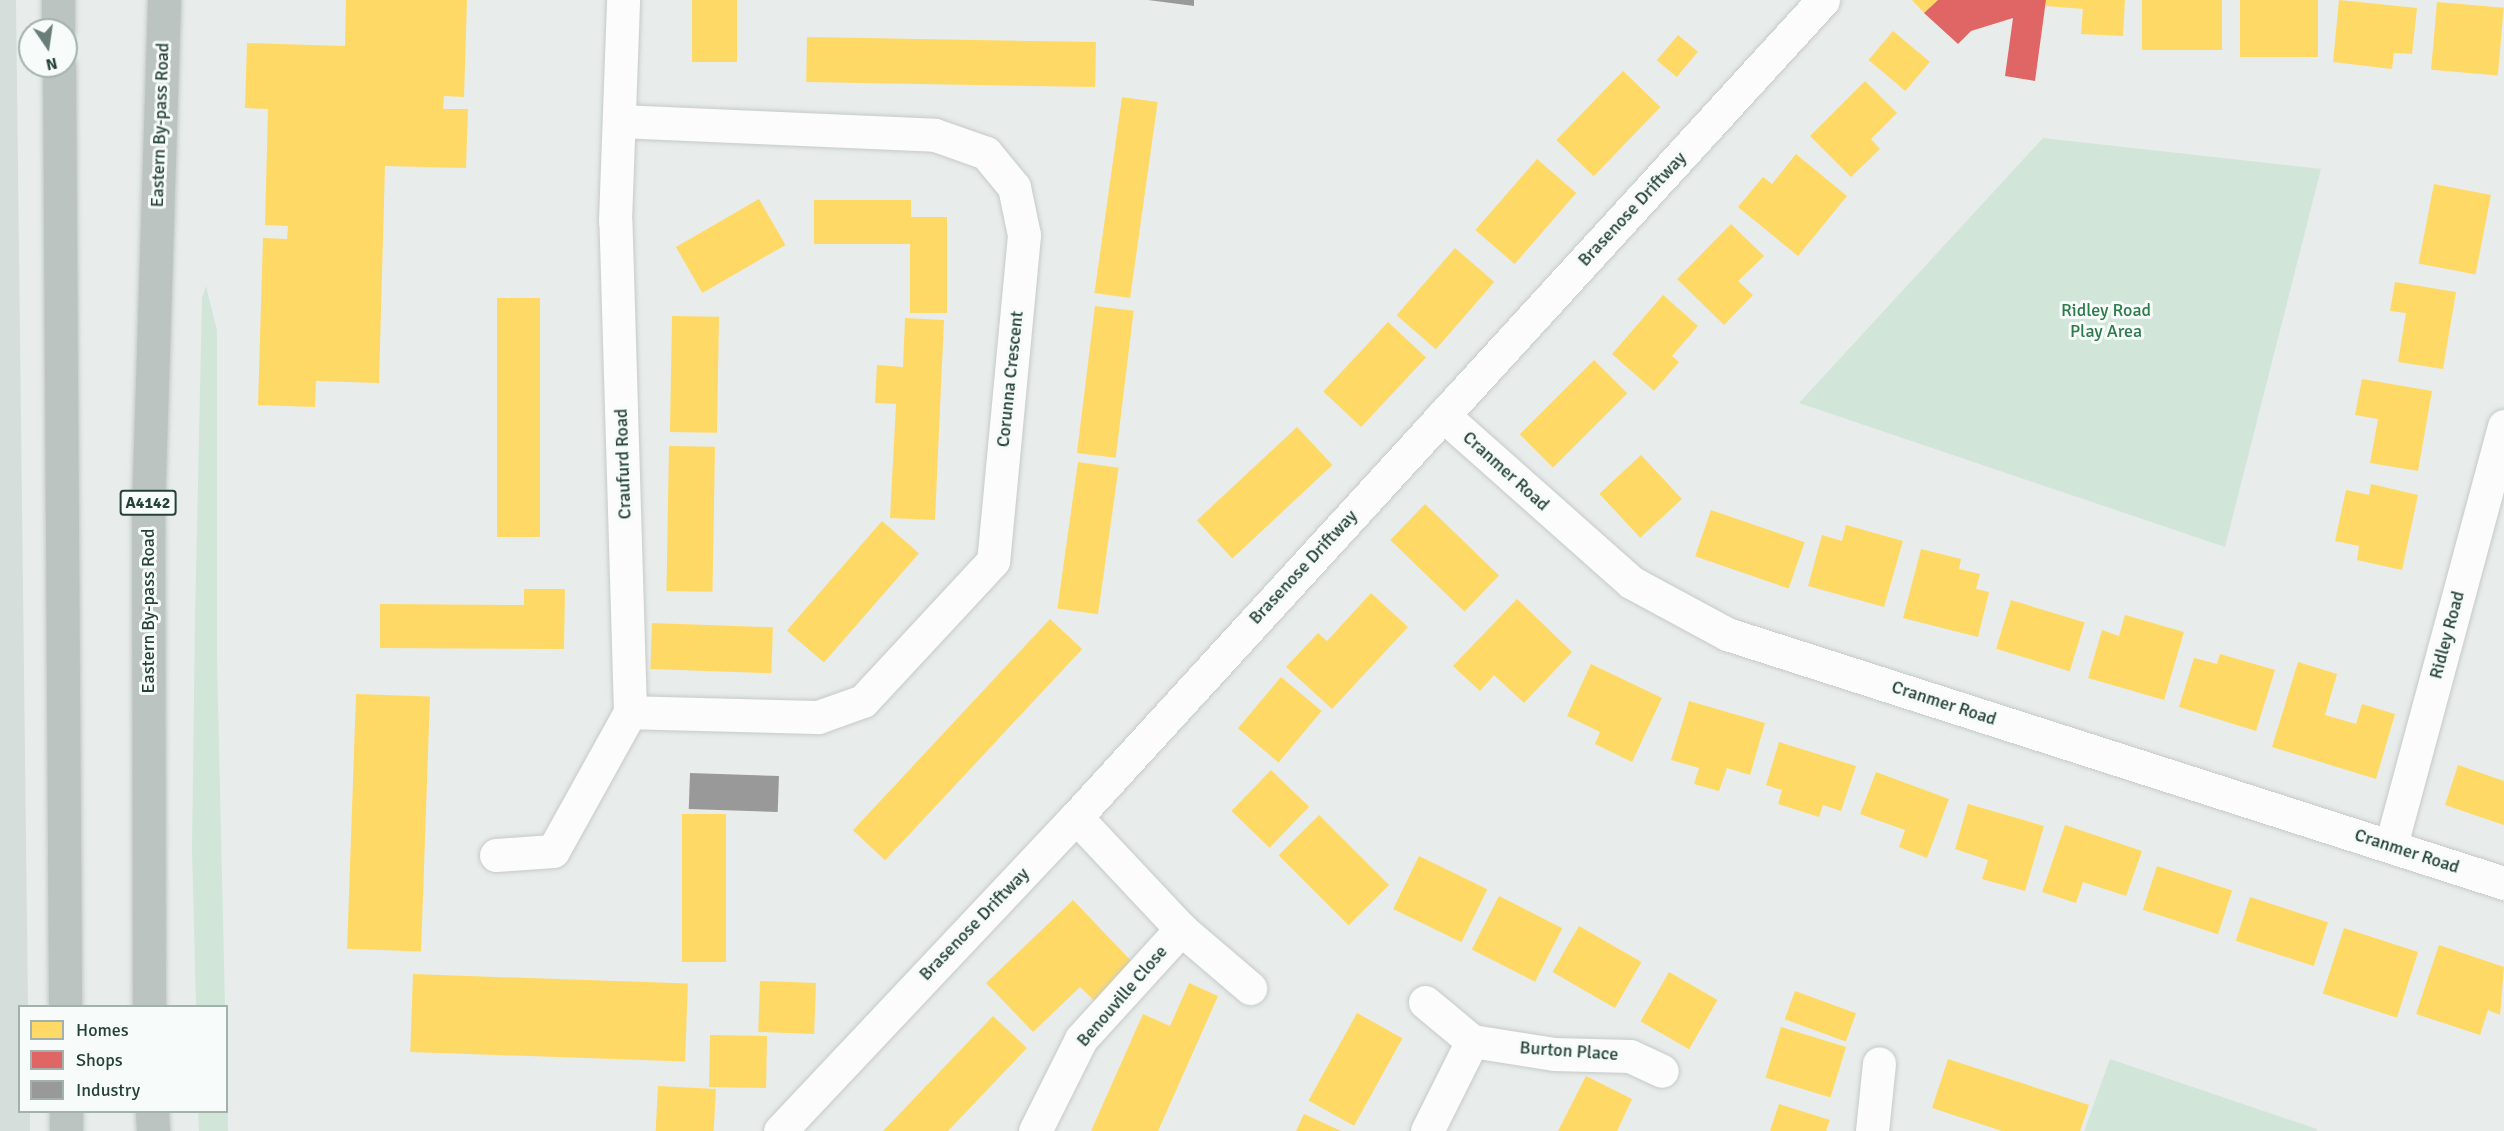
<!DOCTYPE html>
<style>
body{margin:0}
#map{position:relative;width:2504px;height:1131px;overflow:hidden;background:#e8edeb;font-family:Signika,sans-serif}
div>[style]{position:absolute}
.built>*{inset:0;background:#d6dedb}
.green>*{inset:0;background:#d1e6d8}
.homes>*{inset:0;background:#ffd966;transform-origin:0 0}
.shops>*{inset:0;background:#e06666}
.industry>*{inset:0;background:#999;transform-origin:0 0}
.roads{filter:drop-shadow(0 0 2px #c5cac8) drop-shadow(0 0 2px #c5cac8)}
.street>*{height:33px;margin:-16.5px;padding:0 16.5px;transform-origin:16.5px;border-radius:16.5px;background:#fcfcfc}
.highway>*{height:33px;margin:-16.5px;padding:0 16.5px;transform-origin:16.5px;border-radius:16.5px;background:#bcc4c2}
span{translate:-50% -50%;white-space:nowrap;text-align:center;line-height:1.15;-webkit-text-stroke:6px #f7fbf9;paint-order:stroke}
.shield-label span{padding:2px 4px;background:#f7fbf9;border:2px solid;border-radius:4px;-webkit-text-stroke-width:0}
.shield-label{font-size:16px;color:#24423a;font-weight:700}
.street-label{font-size:18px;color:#24423a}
.park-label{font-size:18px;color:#2d7a4b}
.legend{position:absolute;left:18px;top:1005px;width:210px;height:108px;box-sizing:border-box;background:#f7fbf9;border:2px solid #a3b1ad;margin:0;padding:8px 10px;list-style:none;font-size:18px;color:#24423a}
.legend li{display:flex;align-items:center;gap:12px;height:30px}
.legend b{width:30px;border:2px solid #a3b1ad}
.north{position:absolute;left:18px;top:18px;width:60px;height:60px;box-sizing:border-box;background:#f7fbf9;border:2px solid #a3b1ad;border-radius:50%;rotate:167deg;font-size:16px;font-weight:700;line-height:24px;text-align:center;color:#24423a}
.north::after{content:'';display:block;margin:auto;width:21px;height:27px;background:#697e78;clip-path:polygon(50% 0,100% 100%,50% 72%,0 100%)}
</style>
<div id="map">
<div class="built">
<div style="clip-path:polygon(0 0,16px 0,28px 1006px,20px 1006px,20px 1112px,30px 1112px,30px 1131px,0 1131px)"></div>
</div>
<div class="green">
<div style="clip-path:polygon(2043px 138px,2321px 169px,2225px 547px,1799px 403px)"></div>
<div style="clip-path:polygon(206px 286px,217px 330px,217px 658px,225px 1006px,196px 1006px,192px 849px,195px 618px,202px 298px)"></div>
<div style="clip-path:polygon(2110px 1059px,2317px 1129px,2317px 1131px,2084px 1131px)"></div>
<div style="clip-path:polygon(227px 1078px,228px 1131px,199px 1131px,198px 1112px,226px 1112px)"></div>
</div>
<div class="homes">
<div style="clip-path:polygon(346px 0,467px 0,464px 97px,444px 96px,443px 109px,468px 109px,466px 168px,385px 166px,379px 383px,316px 381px,315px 407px,258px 405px,263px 238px,287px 239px,288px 226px,265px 225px,268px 109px,245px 108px,247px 43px,345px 46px)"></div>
<div style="left:692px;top:0;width:45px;height:62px"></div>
<div style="clip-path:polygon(1912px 0,1938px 0,1924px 13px)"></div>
<div style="clip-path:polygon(2046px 0,2125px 0,2123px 36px,2081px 34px,2083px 9px,2046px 6px)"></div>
<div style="left:2142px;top:0;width:80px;height:50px"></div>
<div style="left:2240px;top:0;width:78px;height:57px"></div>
<div style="clip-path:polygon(2339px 0,2417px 8px,2412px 54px,2394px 53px,2392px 69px,2333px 62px)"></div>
<div style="left:2437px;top:2px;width:67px;height:68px;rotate:5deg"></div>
<div style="left:1893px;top:31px;width:48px;height:38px;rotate:40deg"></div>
<div style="left:1678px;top:35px;width:26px;height:33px;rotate:40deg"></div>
<div style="left:807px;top:37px;width:289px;height:45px;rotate:1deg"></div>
<div style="left:1623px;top:71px;width:52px;height:96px;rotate:44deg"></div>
<div style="clip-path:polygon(1865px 81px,1897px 113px,1871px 139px,1880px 149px,1851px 177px,1810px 136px)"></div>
<div style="left:1122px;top:97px;width:36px;height:198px;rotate:8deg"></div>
<div style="clip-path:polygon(1796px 154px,1847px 196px,1798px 256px,1738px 207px,1763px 177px,1772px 184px)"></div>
<div style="left:1537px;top:159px;width:52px;height:94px;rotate:41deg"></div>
<div style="left:2434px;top:184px;width:58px;height:81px;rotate:11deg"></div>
<div style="left:759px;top:199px;width:53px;height:96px;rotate:60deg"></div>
<div style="clip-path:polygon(814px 200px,911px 200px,911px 217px,947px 217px,947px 313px,910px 313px,910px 244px,814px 244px)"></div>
<div style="clip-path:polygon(1731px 224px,1764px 256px,1738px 281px,1753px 295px,1724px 325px,1677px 279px)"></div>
<div style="left:1455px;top:248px;width:52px;height:89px;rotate:41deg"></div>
<div style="clip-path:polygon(2395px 282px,2456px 292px,2443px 369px,2398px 362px,2406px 313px,2390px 311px)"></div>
<div style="clip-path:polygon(1663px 295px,1698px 326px,1672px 356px,1679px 362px,1654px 391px,1612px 354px)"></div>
<div style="left:497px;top:298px;width:43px;height:239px"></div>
<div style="left:1095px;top:306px;width:39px;height:148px;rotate:7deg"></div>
<div style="left:672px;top:316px;width:47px;height:116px;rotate:1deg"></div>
<div style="clip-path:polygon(905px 318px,944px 320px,935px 520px,890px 518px,896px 404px,875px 403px,877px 365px,903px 367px)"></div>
<div style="left:1388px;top:322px;width:52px;height:95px;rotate:43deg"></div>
<div style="left:1594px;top:360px;width:47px;height:105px;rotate:45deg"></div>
<div style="clip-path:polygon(2362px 379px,2432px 391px,2418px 471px,2370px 463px,2378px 419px,2355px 415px)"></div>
<div style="left:1297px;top:427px;width:52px;height:137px;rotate:47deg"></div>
<div style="left:669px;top:446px;width:46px;height:145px;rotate:1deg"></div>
<div style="left:1641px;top:455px;width:60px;height:57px;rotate:47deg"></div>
<div style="left:1078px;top:462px;width:41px;height:148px;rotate:8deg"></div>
<div style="clip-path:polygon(2371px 484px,2418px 495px,2402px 570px,2357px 560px,2359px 546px,2335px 541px,2346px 490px,2369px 495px)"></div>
<div style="left:1425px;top:504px;width:103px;height:50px;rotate:44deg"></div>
<div style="left:1711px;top:510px;width:99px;height:49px;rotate:19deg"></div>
<div style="left:882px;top:521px;width:49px;height:145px;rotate:41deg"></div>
<div style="clip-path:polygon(1846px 525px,1903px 541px,1884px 607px,1808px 586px,1822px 535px,1842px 541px)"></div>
<div style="clip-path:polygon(1921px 549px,1961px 559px,1959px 569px,1980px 574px,1976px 589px,1989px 592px,1978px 637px,1903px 618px)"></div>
<div style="clip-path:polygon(524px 589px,565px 589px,564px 649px,380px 648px,380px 604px,524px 605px)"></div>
<div style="clip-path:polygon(1371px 593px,1408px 627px,1332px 709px,1286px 667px,1318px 633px,1327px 641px)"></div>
<div style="clip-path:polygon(1517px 599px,1572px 652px,1524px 703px,1494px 675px,1480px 691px,1453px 666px)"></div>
<div style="left:2011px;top:600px;width:77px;height:51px;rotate:17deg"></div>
<div style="clip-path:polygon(2125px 615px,2184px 632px,2164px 700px,2088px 678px,2102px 630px,2119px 636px)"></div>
<div style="left:1050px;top:619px;width:44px;height:289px;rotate:43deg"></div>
<div style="left:652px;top:623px;width:121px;height:46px;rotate:2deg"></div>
<div style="clip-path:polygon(2220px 654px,2275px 670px,2256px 731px,2179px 707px,2194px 658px,2217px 664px)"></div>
<div style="clip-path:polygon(2298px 662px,2337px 674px,2325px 715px,2356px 724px,2362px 704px,2395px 714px,2376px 779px,2272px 747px)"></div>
<div style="clip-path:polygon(1591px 664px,1662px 698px,1632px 762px,1595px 744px,1600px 732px,1567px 716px)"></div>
<div style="left:1281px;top:677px;width:53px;height:67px;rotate:40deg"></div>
<div style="left:356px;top:694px;width:74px;height:255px;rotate:2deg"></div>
<div style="clip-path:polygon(1689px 701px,1765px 723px,1750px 775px,1727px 768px,1719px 791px,1694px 784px,1699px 768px,1671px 760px)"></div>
<div style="clip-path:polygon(1779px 742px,1856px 766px,1841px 811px,1823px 805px,1819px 817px,1778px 804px,1782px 790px,1766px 785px)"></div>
<div style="clip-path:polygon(2458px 765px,2504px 781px,2504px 825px,2445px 805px)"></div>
<div style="left:1271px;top:770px;width:53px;height:57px;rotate:44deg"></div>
<div style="clip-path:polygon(1876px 772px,1949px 799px,1927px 858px,1899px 847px,1905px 830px,1860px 814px)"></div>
<div style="clip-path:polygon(1968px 804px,2044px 826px,2025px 891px,1982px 879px,1988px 860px,1955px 849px)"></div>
<div style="left:682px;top:814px;width:44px;height:148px"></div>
<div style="left:1319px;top:815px;width:99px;height:57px;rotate:45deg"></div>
<div style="clip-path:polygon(2065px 825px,2142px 851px,2126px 896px,2083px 882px,2076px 903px,2042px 892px)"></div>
<div style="left:1419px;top:856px;width:76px;height:59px;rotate:26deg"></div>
<div style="left:2157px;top:866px;width:79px;height:46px;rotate:18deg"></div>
<div style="left:1499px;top:896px;width:71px;height:60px;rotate:27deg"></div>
<div style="left:2250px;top:897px;width:82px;height:46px;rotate:18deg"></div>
<div style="clip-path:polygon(1073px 900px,1136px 966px,1097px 1003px,1080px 987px,1033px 1032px,986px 983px)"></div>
<div style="left:1579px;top:926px;width:72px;height:53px;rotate:30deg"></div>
<div style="left:2344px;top:928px;width:78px;height:69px;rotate:18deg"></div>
<div style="clip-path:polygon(2439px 945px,2504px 967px,2500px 1015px,2488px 1010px,2480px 1035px,2416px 1014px)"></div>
<div style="left:1669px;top:972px;width:56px;height:57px;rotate:30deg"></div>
<div style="left:413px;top:974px;width:275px;height:78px;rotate:2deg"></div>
<div style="left:760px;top:981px;width:56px;height:51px;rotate:2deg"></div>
<div style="clip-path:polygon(1189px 983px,1218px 996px,1158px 1131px,1091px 1131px,1143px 1014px,1170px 1026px)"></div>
<div style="left:1795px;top:991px;width:65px;height:30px;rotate:20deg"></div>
<div style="left:1357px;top:1013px;width:52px;height:100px;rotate:29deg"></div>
<div style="clip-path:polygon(993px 1016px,1027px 1048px,948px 1131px,883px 1131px)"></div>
<div style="left:1781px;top:1027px;width:68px;height:53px;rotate:17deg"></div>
<div style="left:710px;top:1035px;width:57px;height:52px;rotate:1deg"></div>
<div style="clip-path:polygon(1948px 1059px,2089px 1105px,2080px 1131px,2002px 1131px,1932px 1108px)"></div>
<div style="clip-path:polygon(1586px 1076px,1632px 1099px,1617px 1131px,1558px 1131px)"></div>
<div style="left:658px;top:1086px;width:58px;height:45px;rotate:3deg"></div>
<div style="clip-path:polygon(1779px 1104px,1830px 1120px,1826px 1131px,1770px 1131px)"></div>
<div style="clip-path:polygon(1304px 1114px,1341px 1131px,1296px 1131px)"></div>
</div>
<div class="shops">
<div style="clip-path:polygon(1938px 0,2046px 0,2035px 81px,2005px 76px,2013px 18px,1971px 31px,1958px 44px,1924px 13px)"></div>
</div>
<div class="industry">
<div style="clip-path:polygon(1148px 0,1194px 0,1194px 6px)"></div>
<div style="left:690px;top:773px;width:89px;height:36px;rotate:2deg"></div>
</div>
<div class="roads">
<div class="street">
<div style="left:619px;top:121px;width:316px;rotate:2.5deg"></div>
<div style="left:935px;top:135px;width:54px;rotate:19.4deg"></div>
<div style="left:986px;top:153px;width:44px;rotate:50.5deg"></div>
<div style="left:1014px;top:187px;width:49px;rotate:78.2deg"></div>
<div style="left:1024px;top:235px;width:327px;rotate:95.4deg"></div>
<div style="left:993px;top:561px;width:191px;rotate:132.9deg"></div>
<div style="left:863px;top:701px;width:48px;rotate:160.4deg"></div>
<div style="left:818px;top:717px;width:188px;rotate:-178.5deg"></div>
<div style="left:1443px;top:415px;width:251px;rotate:41.6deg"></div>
<div style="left:1631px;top:582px;width:109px;rotate:28.4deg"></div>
<div style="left:1727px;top:634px;width:816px;rotate:17.77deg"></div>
<div style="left:1076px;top:817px;width:154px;rotate:46.8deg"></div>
<div style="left:1181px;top:929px;width:91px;rotate:40.5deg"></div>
<div style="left:2391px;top:845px;width:434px;rotate:-74.9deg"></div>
<div style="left:496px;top:855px;width:57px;rotate:-4deg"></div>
<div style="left:553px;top:851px;width:159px;rotate:-61deg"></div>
<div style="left:630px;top:712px;width:491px;rotate:-91.7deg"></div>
<div style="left:615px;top:221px;width:221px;rotate:-87.9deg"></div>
<div style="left:1425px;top:1002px;width:61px;rotate:39.7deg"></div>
<div style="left:1472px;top:1041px;width:83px;rotate:9deg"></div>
<div style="left:1554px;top:1054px;width:76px;rotate:1.5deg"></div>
<div style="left:1630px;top:1056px;width:35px;rotate:25deg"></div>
<div style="left:780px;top:1131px;width:432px;rotate:-46.7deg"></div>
<div style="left:1076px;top:817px;width:1107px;rotate:-47.56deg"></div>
<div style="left:1035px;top:1131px;width:103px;rotate:-63.4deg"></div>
<div style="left:1081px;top:1039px;width:149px;rotate:-47.7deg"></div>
<div style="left:1427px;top:1131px;width:101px;rotate:-63.4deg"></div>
<div style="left:1872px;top:1131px;width:68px;rotate:-84.1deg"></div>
</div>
<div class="highway">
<div style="left:58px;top:0;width:30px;rotate:90deg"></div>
<div style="left:59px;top:66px;width:940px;rotate:89.63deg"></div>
<div style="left:149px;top:1006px;width:496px;rotate:-90.1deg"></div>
<div style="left:148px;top:510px;width:510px;rotate:-88.2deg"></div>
<div style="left:66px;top:1112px;width:19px;rotate:90deg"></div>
<div style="left:152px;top:1112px;width:19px;rotate:87deg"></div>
</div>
</div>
<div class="shield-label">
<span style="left:148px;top:503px">A4142</span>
</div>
<div class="street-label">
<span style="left:160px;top:125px;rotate:-88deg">Eastern By-pass Road</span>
<span style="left:1632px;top:209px;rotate:-47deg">Brasenose Driftway</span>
<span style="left:1010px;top:379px;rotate:-84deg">Corunna Crescent</span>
<span style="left:623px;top:464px;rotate:-92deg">Craufurd Road</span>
<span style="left:1506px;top:471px;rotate:42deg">Cranmer Road</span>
<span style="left:1303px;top:567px;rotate:-47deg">Brasenose Driftway</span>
<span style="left:148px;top:611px;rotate:-90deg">Eastern By-pass Road</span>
<span style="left:2447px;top:635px;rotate:-75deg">Ridley Road</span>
<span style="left:1944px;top:703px;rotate:18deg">Cranmer Road</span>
<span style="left:2407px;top:851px;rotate:18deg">Cranmer Road</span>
<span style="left:974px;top:924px;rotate:-46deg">Brasenose Driftway</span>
<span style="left:1122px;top:996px;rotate:-49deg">Benouville Close</span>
<span style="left:1569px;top:1051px;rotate:4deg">Burton Place</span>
</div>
<div class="park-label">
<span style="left:2106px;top:321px">Ridley Road<br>Play Area</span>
</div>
<ul class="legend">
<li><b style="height:16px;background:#ffd966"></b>Homes</li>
<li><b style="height:16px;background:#e06666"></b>Shops</li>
<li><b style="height:16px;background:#999"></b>Industry</li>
</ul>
<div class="north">N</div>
</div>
